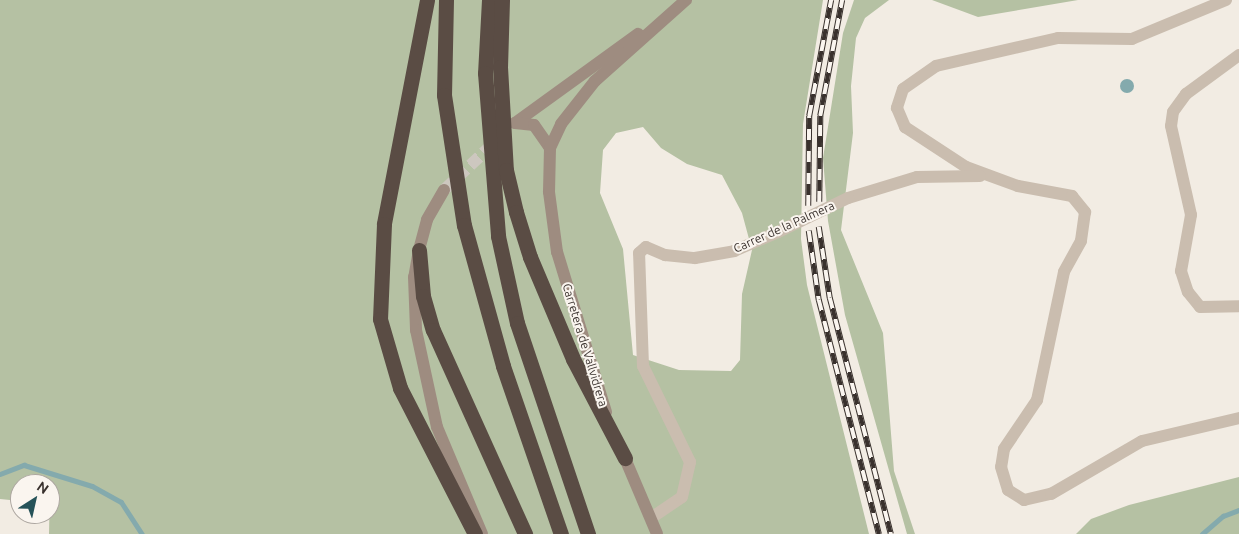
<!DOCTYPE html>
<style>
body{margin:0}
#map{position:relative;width:1239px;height:534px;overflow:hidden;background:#f2ece3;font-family:Ubuntu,sans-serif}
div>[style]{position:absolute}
.green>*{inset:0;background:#b5c1a3}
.water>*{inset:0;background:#84aaad}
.round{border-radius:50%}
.stream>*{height:5px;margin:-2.5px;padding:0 2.5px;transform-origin:2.5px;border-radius:2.5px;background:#84aaad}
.secondary-tunnel>*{height:12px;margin-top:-6px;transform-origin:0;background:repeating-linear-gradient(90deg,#cdc7bf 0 12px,transparent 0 18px)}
.street>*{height:12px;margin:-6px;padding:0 6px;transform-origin:6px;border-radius:6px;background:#cabdaf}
.secondary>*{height:12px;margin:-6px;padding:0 6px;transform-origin:6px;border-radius:6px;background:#9e8c80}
.highway>*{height:15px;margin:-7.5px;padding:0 7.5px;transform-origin:7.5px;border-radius:7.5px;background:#5a4c44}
.rail>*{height:5.5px;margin-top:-2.75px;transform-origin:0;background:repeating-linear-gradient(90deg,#faf5ef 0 11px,#39312d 0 22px);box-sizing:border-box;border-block:1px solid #39312d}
.street-bridge>*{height:12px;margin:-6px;padding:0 6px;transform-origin:6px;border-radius:6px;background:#cabdaf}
span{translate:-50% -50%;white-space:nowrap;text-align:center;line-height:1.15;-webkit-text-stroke:4px #faf5ef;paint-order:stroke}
.street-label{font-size:12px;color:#39312d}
.north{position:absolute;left:10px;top:474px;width:50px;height:50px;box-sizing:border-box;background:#faf5ef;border:1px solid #ada7a1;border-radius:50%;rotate:35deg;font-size:14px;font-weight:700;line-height:20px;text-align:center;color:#39312d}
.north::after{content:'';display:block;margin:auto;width:18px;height:22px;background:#255258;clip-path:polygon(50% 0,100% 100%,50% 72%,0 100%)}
</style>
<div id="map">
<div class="green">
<div style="clip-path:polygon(evenodd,0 0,823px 0,803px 124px,801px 239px,807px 285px,869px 534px,49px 534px,50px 484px,20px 484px,20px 501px,0 499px,0 0,643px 127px,661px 148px,687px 164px,722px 175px,742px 213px,752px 250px,742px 294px,740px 360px,731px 371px,679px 370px,633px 355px,623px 249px,600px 193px,603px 150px,616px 133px,643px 127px)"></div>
<div style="clip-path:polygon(854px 0,889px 0,865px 18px,856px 38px,851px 86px,853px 133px,841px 230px,883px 333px,894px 471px,915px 534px,907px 534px,845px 315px,828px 221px,823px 158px,843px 33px)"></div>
<div style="clip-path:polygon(932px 0,1078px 0,978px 17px)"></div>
<div style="clip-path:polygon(1239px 477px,1239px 534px,1076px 534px,1091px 519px,1129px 505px)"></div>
</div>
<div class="water">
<div class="round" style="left:1120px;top:79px;width:14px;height:14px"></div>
</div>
<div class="stream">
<div style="left:0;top:474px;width:26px;rotate:-21deg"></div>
<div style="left:24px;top:465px;width:71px;rotate:17.2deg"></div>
<div style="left:92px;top:486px;width:33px;rotate:29deg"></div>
<div style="left:121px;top:502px;width:38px;rotate:57deg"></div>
<div style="left:1202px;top:534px;width:28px;rotate:-41deg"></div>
<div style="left:1223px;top:516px;width:17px;rotate:-21deg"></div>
</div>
<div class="secondary-tunnel">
<div style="left:444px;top:190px;width:71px;rotate:-43.3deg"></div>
</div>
<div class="street">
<div style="left:1226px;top:0;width:102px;rotate:157.5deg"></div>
<div style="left:1132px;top:39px;width:74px;rotate:-179.2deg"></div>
<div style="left:1058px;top:38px;width:125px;rotate:167.1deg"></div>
<div style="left:936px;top:66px;width:40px;rotate:145.1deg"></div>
<div style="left:903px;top:89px;width:20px;rotate:108deg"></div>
<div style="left:897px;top:108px;width:21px;rotate:67deg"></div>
<div style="left:905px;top:127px;width:73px;rotate:33.3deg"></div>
<div style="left:966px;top:167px;width:55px;rotate:20.1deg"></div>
<div style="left:1018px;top:186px;width:55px;rotate:10.5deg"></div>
<div style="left:1072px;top:196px;width:21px;rotate:51deg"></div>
<div style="left:1085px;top:212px;width:29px;rotate:98deg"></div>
<div style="left:1081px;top:241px;width:35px;rotate:119deg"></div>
<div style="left:1064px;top:272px;width:131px;rotate:101.9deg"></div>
<div style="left:1037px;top:400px;width:59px;rotate:124deg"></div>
<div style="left:1004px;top:449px;width:18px;rotate:99deg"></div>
<div style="left:1001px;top:467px;width:24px;rotate:73deg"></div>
<div style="left:1008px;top:490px;width:19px;rotate:32deg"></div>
<div style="left:1024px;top:500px;width:28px;rotate:-13deg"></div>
<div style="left:1051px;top:494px;width:105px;rotate:-30.2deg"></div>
<div style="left:1142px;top:441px;width:100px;rotate:-13.3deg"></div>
<div style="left:1239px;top:55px;width:66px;rotate:143.7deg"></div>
<div style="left:1186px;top:94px;width:22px;rotate:126deg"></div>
<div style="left:1173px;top:112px;width:14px;rotate:98deg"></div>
<div style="left:1171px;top:126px;width:91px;rotate:77.3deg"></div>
<div style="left:1191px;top:215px;width:57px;rotate:100.1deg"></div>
<div style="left:1181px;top:271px;width:22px;rotate:72deg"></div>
<div style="left:1188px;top:292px;width:19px;rotate:51deg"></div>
<div style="left:1200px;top:307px;width:39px;rotate:-1deg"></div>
<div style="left:848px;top:198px;width:72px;rotate:-16.9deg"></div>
<div style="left:917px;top:177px;width:63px;rotate:-0.9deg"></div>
<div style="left:651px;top:518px;width:37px;rotate:-34deg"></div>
<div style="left:682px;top:497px;width:36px;rotate:-77deg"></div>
<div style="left:690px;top:462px;width:107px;rotate:-116.1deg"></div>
<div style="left:643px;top:366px;width:113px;rotate:-92deg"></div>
<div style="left:639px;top:253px;width:9px;rotate:-41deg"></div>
<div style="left:646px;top:247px;width:21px;rotate:23deg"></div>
<div style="left:665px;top:255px;width:30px;rotate:6deg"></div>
<div style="left:695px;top:258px;width:40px;rotate:-10deg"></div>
<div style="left:734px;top:251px;width:48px;rotate:-23.4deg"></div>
</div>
<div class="secondary">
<div style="left:515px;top:123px;width:152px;rotate:-35.9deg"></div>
<div style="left:515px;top:123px;width:19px;rotate:6deg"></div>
<div style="left:534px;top:125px;width:28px;rotate:55deg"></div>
<div style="left:444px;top:190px;width:34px;rotate:120deg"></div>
<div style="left:427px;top:220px;width:31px;rotate:105deg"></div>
<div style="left:419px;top:250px;width:27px;rotate:100deg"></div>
<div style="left:414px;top:277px;width:53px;rotate:87.8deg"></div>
<div style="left:416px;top:330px;width:99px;rotate:77.8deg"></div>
<div style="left:437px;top:427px;width:116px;rotate:67.2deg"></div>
<div style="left:606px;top:412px;width:167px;rotate:-107deg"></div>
<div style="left:557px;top:252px;width:61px;rotate:-97.6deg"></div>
<div style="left:549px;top:192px;width:44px;rotate:-88.7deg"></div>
<div style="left:550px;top:148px;width:26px;rotate:-65deg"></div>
<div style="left:561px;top:124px;width:55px;rotate:-51.7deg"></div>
<div style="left:595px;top:81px;width:122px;rotate:-41.7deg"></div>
<div style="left:621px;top:449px;width:92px;rotate:67deg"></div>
</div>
<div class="highway">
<div style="left:427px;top:0;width:228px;rotate:100.9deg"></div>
<div style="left:384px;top:224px;width:95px;rotate:92.4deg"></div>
<div style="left:380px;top:319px;width:72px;rotate:73.8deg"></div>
<div style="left:400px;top:388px;width:164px;rotate:62.8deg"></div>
<div style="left:446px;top:0;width:95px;rotate:91.2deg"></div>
<div style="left:444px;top:95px;width:132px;rotate:81.3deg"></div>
<div style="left:464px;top:225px;width:146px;rotate:74.5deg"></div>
<div style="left:503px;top:366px;width:178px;rotate:71deg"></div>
<div style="left:489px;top:0;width:73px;rotate:93.1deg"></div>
<div style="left:485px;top:73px;width:164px;rotate:85.4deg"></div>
<div style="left:498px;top:236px;width:89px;rotate:77.7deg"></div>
<div style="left:517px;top:323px;width:223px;rotate:71.4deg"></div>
<div style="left:502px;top:0;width:67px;rotate:91.7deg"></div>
<div style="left:500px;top:67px;width:103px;rotate:86.7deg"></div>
<div style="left:506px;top:170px;width:43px;rotate:76.6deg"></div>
<div style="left:516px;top:212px;width:47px;rotate:72.7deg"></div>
<div style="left:530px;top:257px;width:111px;rotate:67.1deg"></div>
<div style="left:573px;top:359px;width:112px;rotate:62.3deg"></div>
<div style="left:419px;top:250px;width:46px;rotate:85deg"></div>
<div style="left:423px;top:296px;width:35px;rotate:74deg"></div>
<div style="left:433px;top:330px;width:224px;rotate:65.7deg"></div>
</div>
<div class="rail">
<div style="left:819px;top:202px;width:86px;rotate:-89.3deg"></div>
<div style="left:820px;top:116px;width:118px;rotate:-79.3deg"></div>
<div style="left:808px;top:206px;width:90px;rotate:-89.4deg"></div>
<div style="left:809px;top:116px;width:118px;rotate:-79.3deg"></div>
<div style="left:819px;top:227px;width:72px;rotate:81.2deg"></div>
<div style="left:830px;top:298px;width:244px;rotate:75.5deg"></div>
<div style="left:809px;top:231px;width:70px;rotate:81.8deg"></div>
<div style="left:819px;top:300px;width:242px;rotate:75.6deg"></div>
</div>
<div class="street-bridge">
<div style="left:778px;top:232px;width:78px;rotate:-25.9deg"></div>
</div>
<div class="street-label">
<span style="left:784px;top:227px;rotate:-24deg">Carrer de la Palmera</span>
<span style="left:585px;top:345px;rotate:73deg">Carretera de Vallvidrera</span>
</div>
<div class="north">N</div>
</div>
